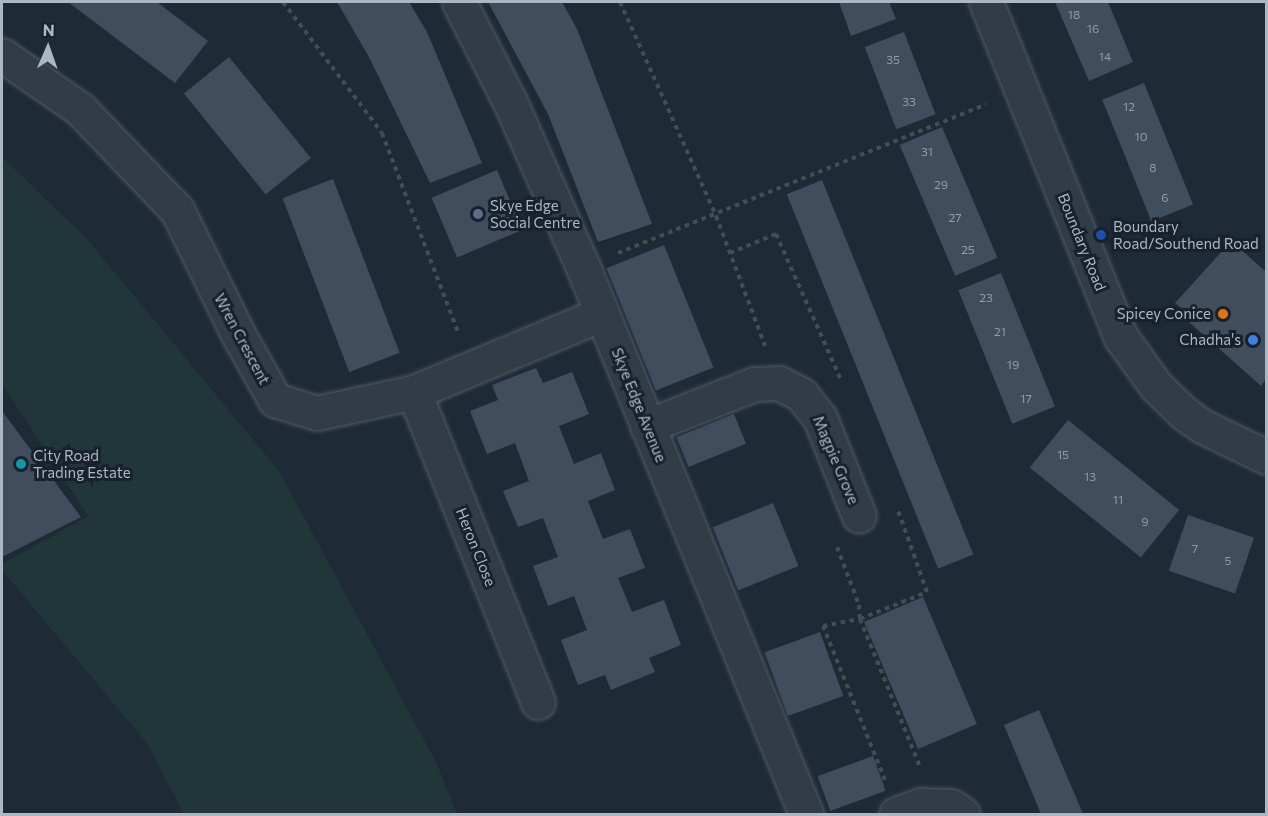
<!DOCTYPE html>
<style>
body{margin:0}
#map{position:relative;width:1268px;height:816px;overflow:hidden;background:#1f2a37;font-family:Commissioner,sans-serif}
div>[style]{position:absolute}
.green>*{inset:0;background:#213638}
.building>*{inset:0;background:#404d5c;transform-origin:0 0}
.path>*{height:4px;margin-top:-2px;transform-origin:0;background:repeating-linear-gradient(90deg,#3b5252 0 4.5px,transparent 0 9px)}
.roads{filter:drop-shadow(0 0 2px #505a65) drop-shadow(0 0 2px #505a65)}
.minor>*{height:33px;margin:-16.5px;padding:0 16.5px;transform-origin:16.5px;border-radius:16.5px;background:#323c47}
.dots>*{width:16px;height:16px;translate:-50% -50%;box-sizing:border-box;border:3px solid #18212c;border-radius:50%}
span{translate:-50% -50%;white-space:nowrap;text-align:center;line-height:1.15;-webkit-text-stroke:6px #18212c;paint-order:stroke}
.number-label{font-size:12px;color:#919caa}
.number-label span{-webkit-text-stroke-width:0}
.poi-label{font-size:15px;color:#acb7c4}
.left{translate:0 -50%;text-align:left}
.right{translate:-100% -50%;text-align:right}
.street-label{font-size:15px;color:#acb7c4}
.frame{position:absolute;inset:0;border:3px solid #acb7c4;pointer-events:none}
.north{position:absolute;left:18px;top:18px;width:60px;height:60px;-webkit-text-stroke:4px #18212c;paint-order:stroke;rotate:2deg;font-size:16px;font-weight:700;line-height:24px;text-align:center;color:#acb7c4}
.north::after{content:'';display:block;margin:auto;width:21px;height:27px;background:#acb7c4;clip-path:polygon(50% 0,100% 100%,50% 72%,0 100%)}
</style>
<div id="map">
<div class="green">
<div style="clip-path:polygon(2px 157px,87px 239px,279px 471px,436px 762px,457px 814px,184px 814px,146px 742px,2px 570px,2px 564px,88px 516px,2px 384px)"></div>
</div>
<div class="building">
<div style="clip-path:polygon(68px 2px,157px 2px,208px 41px,175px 83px)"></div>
<div style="clip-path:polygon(337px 2px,409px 2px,427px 32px,482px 163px,430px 183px,369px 57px)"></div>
<div style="clip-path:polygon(488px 2px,562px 2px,577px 29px,652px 224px,598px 242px,548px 114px)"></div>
<div style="clip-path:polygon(839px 2px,889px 2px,896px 19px,851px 36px)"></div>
<div style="clip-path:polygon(1055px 2px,1108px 2px,1133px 62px,1089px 81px)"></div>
<div style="left:904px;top:32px;width:88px;height:42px;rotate:69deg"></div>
<div style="left:229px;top:57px;width:130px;height:58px;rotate:51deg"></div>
<div style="left:1144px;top:83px;width:131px;height:45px;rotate:68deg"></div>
<div style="left:942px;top:127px;width:142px;height:46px;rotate:67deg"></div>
<div style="left:497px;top:170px;width:65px;height:71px;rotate:67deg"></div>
<div style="left:333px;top:179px;width:186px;height:54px;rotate:69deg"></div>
<div style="left:822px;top:180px;width:404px;height:38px;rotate:68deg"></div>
<div style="left:664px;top:245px;width:132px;height:62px;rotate:68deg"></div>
<div style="clip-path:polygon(1237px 246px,1266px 272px,1266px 379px,1261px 386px,1180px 314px,1184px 310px,1175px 303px,1225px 248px,1231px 253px)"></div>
<div style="left:1001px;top:273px;width:144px;height:46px;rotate:68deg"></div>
<div style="clip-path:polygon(536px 368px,543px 383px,572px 372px,589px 414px,559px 426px,574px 464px,601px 453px,615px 490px,588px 501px,603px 539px,630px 529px,645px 568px,618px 578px,632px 612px,664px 600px,681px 645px,649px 658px,655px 672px,611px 690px,605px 675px,578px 685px,561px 640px,587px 630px,574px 596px,548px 606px,533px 566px,558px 557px,543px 518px,518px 527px,503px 491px,529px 481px,515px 443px,487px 454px,470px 411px,498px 400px,492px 385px)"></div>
<div style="clip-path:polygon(2px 411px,81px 517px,2px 557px)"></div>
<div style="left:734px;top:414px;width:32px;height:62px;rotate:68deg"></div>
<div style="left:1068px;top:420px;width:143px;height:61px;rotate:39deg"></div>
<div style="left:773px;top:503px;width:68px;height:65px;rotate:68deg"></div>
<div style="left:1188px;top:515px;width:70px;height:59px;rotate:19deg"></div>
<div style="left:923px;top:597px;width:138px;height:64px;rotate:67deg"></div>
<div style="left:820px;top:632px;width:68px;height:59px;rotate:70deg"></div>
<div style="clip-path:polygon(1039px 710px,1083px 814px,1041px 814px,1004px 725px)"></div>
<div style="left:873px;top:756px;width:37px;height:59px;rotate:70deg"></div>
</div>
<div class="path">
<div style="left:283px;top:2px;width:164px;rotate:52.9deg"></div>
<div style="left:382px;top:133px;width:213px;rotate:69.1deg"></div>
<div style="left:620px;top:2px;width:235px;rotate:65.8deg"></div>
<div style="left:716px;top:216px;width:139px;rotate:69.3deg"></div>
<div style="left:618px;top:253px;width:397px;rotate:-22deg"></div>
<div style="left:730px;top:253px;width:50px;rotate:-22.4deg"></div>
<div style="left:776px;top:234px;width:160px;rotate:66deg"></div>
<div style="left:837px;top:547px;width:62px;rotate:69.2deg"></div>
<div style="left:859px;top:605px;width:14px;rotate:86deg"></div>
<div style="left:860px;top:619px;width:162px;rotate:67.9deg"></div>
<div style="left:885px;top:780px;width:166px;rotate:-111.9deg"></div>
<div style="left:823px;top:626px;width:38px;rotate:-11deg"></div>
<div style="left:860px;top:619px;width:72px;rotate:-21.9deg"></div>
<div style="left:927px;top:592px;width:87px;rotate:-109.5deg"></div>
</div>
<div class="roads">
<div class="minor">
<div style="left:459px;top:2px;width:114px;rotate:63deg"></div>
<div style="left:511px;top:104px;width:178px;rotate:66.2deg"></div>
<div style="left:583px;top:267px;width:591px;rotate:67.82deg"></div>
<div style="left:986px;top:2px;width:360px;rotate:68.1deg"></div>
<div style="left:1120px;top:336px;width:62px;rotate:54.2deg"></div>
<div style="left:1156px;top:386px;width:40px;rotate:44deg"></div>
<div style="left:1185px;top:414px;width:21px;rotate:35deg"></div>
<div style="left:1202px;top:426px;width:71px;rotate:25.8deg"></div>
<div style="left:2px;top:55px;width:95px;rotate:34.7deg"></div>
<div style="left:80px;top:109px;width:140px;rotate:46.2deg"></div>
<div style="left:177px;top:210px;width:138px;rotate:63.8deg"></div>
<div style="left:238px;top:334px;width:76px;rotate:60.7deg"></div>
<div style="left:275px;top:400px;width:44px;rotate:17.2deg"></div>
<div style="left:317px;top:413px;width:99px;rotate:-12.2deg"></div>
<div style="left:414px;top:392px;width:203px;rotate:-22.6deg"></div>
<div style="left:414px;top:392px;width:334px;rotate:68.2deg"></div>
<div style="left:647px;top:426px;width:115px;rotate:-21.4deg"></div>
<div style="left:754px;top:384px;width:25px;rotate:-2deg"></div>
<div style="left:779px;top:383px;width:25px;rotate:27deg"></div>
<div style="left:801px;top:394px;width:31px;rotate:52deg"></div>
<div style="left:820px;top:418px;width:105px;rotate:68.3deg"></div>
<div style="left:896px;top:814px;width:27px;rotate:-20deg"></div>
<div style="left:921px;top:805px;width:30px;rotate:2deg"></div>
<div style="left:951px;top:806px;width:14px;rotate:34deg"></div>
</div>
</div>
<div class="dots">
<div style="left:478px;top:214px;background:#5c6f8a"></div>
<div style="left:1101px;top:235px;background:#1a4fb4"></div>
<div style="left:1223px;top:314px;background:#e8710a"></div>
<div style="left:1253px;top:340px;background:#3f7fe0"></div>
<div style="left:21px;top:464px;background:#0f9aa8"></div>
</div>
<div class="number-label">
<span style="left:1074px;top:15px">18</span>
<span style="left:1093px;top:29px">16</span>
<span style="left:1105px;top:57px">14</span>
<span style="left:893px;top:60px">35</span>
<span style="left:909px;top:102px">33</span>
<span style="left:1129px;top:107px">12</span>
<span style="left:1141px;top:137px">10</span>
<span style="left:927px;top:152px">31</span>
<span style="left:1153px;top:168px">8</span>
<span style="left:941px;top:185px">29</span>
<span style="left:1165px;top:198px">6</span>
<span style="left:955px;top:218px">27</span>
<span style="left:968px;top:250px">25</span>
<span style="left:986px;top:298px">23</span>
<span style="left:1000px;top:332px">21</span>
<span style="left:1013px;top:365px">19</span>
<span style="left:1026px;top:399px">17</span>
<span style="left:1063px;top:455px">15</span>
<span style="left:1090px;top:477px">13</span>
<span style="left:1118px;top:500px">11</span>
<span style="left:1145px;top:522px">9</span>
<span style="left:1195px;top:549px">7</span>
<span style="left:1228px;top:561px">5</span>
</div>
<div class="poi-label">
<span class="left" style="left:490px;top:214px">Skye Edge<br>Social Centre</span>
<span class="left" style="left:1113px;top:235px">Boundary<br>Road/Southend Road</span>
<span class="right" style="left:1211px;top:314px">Spicey Conice</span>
<span class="right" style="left:1241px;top:340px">Chadha's</span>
<span class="left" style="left:33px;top:464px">City Road<br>Trading Estate</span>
</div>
<div class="street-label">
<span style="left:1082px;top:242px;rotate:68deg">Boundary Road</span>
<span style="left:242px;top:339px;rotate:62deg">Wren Crescent</span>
<span style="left:639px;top:405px;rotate:68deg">Skye Edge Avenue</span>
<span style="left:836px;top:460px;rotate:67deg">Magpie Grove</span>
<span style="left:476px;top:547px;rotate:68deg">Heron Close</span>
</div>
<div class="frame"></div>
<div class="north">N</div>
</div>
